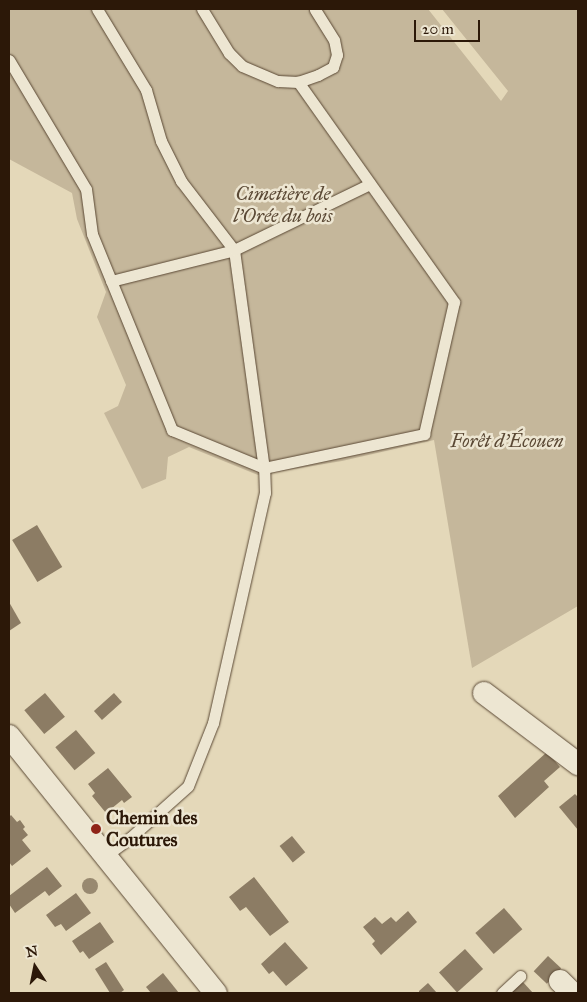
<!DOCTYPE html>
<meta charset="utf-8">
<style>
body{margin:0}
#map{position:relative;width:587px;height:1002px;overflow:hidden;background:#e4d8b9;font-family:"IM FELL Great Primer",serif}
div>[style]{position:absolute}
.green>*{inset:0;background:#c5b79b}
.building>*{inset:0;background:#8c7c64;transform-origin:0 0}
.roads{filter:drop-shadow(0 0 1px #5a4834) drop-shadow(0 0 1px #5a4834)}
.lane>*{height:11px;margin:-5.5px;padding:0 5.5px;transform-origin:5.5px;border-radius:5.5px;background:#ede6d2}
.street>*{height:22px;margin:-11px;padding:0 11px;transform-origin:11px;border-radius:11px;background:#ede6d2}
.trees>*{width:16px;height:16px;margin:-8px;border-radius:50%;background:#988970}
.dots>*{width:14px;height:14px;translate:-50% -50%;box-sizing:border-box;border:2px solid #ede6d2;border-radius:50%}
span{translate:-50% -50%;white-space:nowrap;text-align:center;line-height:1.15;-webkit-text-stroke:5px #ede6d2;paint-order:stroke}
.park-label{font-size:19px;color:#5a4834;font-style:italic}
.poi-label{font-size:19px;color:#2c1808;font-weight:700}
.left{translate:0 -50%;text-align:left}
.frame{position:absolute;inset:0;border:10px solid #2c1808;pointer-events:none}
.north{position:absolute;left:10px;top:942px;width:50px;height:50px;-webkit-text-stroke:4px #ede6d2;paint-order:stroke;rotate:349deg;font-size:14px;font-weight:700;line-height:20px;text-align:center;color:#2c1808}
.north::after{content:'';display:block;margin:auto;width:18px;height:22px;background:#2c1808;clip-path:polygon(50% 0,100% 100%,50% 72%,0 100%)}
.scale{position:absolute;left:414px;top:20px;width:66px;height:22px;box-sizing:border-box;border:2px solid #2c1808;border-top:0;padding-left:6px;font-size:15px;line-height:18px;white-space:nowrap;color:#2c1808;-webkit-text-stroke:4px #ede6d2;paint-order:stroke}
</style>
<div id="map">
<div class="green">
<div style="clip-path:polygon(9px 9px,428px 9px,501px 101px,508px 91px,442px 9px,578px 9px,578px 606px,472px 668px,434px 440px,342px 461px,258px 475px,189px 447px,168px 457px,166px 479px,142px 489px,104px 413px,118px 406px,126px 385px,97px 317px,106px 292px,77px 219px,72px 193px,9px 159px)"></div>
</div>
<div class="building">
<div style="left:37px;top:525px;width:49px;height:29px;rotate:59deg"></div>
<div style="clip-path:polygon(9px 602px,21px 623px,9px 631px)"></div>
<div style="left:45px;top:693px;width:31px;height:27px;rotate:50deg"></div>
<div style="left:114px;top:693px;width:12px;height:27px;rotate:48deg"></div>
<div style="left:76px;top:730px;width:30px;height:27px;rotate:50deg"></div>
<div style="clip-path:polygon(547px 752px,560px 767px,544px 781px,549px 787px,515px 818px,498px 796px)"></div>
<div style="clip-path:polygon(108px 768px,132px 797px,124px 803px,122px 800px,106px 813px,92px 796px,95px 793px,88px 784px)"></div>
<div style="clip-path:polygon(575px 794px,578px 797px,578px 830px,559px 807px)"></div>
<div style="clip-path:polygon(11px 815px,17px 822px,20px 820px,25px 827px,23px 829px,28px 835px,22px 840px,31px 851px,12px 866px,9px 862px,9px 817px)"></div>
<div style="left:292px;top:836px;width:21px;height:16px;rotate:51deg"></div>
<div style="clip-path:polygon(47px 867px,62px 886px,49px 896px,45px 891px,15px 913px,9px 904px,9px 896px)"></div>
<div style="clip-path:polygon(254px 877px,289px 922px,270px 936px,246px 907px,240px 911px,229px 897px)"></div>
<div style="clip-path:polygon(76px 893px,91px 913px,66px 931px,61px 924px,55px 927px,46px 915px)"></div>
<div style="left:504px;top:908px;width:28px;height:38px;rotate:49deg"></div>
<div style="clip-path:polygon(408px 911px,417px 922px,381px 955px,372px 944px,375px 941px,363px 927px,375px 917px,382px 924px,391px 917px,396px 922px)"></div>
<div style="clip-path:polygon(100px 922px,114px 942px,89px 959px,83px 951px,80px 953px,72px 941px)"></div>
<div style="clip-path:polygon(285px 942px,308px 968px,286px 986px,273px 971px,269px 974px,261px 964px)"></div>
<div style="left:465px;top:949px;width:27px;height:35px;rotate:48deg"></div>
<div style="left:548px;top:956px;width:18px;height:21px;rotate:43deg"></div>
<div style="clip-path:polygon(106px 962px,124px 990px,120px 993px,110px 993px,95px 969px)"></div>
<div style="clip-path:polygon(163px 973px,179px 993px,151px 993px,146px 987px)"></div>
<div style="clip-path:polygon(522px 981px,533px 993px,509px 993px)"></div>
<div style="clip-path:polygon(428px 983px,437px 993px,419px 993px,419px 991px)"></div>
</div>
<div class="roads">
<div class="lane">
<div style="left:97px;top:9px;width:95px;rotate:58.8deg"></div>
<div style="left:146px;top:90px;width:53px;rotate:73.6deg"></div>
<div style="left:161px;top:141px;width:45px;rotate:63.4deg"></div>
<div style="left:181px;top:181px;width:87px;rotate:52.5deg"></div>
<div style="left:234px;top:250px;width:220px;rotate:82.2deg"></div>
<div style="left:202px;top:9px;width:52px;rotate:58.5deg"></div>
<div style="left:229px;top:53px;width:18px;rotate:45deg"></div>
<div style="left:242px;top:66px;width:39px;rotate:23deg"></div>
<div style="left:278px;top:81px;width:20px;rotate:3deg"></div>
<div style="left:298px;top:82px;width:21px;rotate:-19deg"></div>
<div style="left:318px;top:75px;width:17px;rotate:-28deg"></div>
<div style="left:333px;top:67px;width:13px;rotate:-72deg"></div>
<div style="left:337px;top:55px;width:15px;rotate:-101deg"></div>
<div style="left:334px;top:40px;width:36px;rotate:-122deg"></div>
<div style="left:9px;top:60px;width:150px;rotate:59.2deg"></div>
<div style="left:86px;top:189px;width:45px;rotate:82.4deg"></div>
<div style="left:92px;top:234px;width:212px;rotate:67.8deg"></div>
<div style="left:172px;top:430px;width:100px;rotate:22.4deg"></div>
<div style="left:111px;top:281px;width:127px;rotate:-14.1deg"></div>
<div style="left:234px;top:250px;width:151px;rotate:-25.9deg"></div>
<div style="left:105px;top:856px;width:32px;rotate:-36deg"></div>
<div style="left:131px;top:837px;width:76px;rotate:-41.8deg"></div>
<div style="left:188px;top:786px;width:68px;rotate:-68.4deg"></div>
<div style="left:213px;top:723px;width:236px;rotate:-77.3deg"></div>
<div style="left:265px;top:493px;width:25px;rotate:-92deg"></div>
<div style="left:264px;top:468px;width:164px;rotate:-12deg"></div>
<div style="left:424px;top:434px;width:135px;rotate:-77.2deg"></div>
<div style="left:454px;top:302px;width:270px;rotate:-125.3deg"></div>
<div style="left:502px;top:993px;width:25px;rotate:-43deg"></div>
</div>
<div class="street">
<div style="left:484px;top:693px;width:118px;rotate:37.1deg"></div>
<div style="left:9px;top:736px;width:330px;rotate:51.2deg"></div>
<div style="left:560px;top:981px;width:17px;rotate:45deg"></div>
</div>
</div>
<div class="trees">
<div style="left:90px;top:886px"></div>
</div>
<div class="dots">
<div style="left:96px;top:829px;background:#8f2418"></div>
</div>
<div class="park-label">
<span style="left:283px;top:205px">Cimetière de<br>l'Orée du bois</span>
<span style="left:507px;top:441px">Forêt d'Écouen</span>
</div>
<div class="poi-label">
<span class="left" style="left:106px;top:829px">Chemin des<br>Coutures</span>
</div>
<div class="frame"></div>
<div class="north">N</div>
<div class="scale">20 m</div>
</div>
